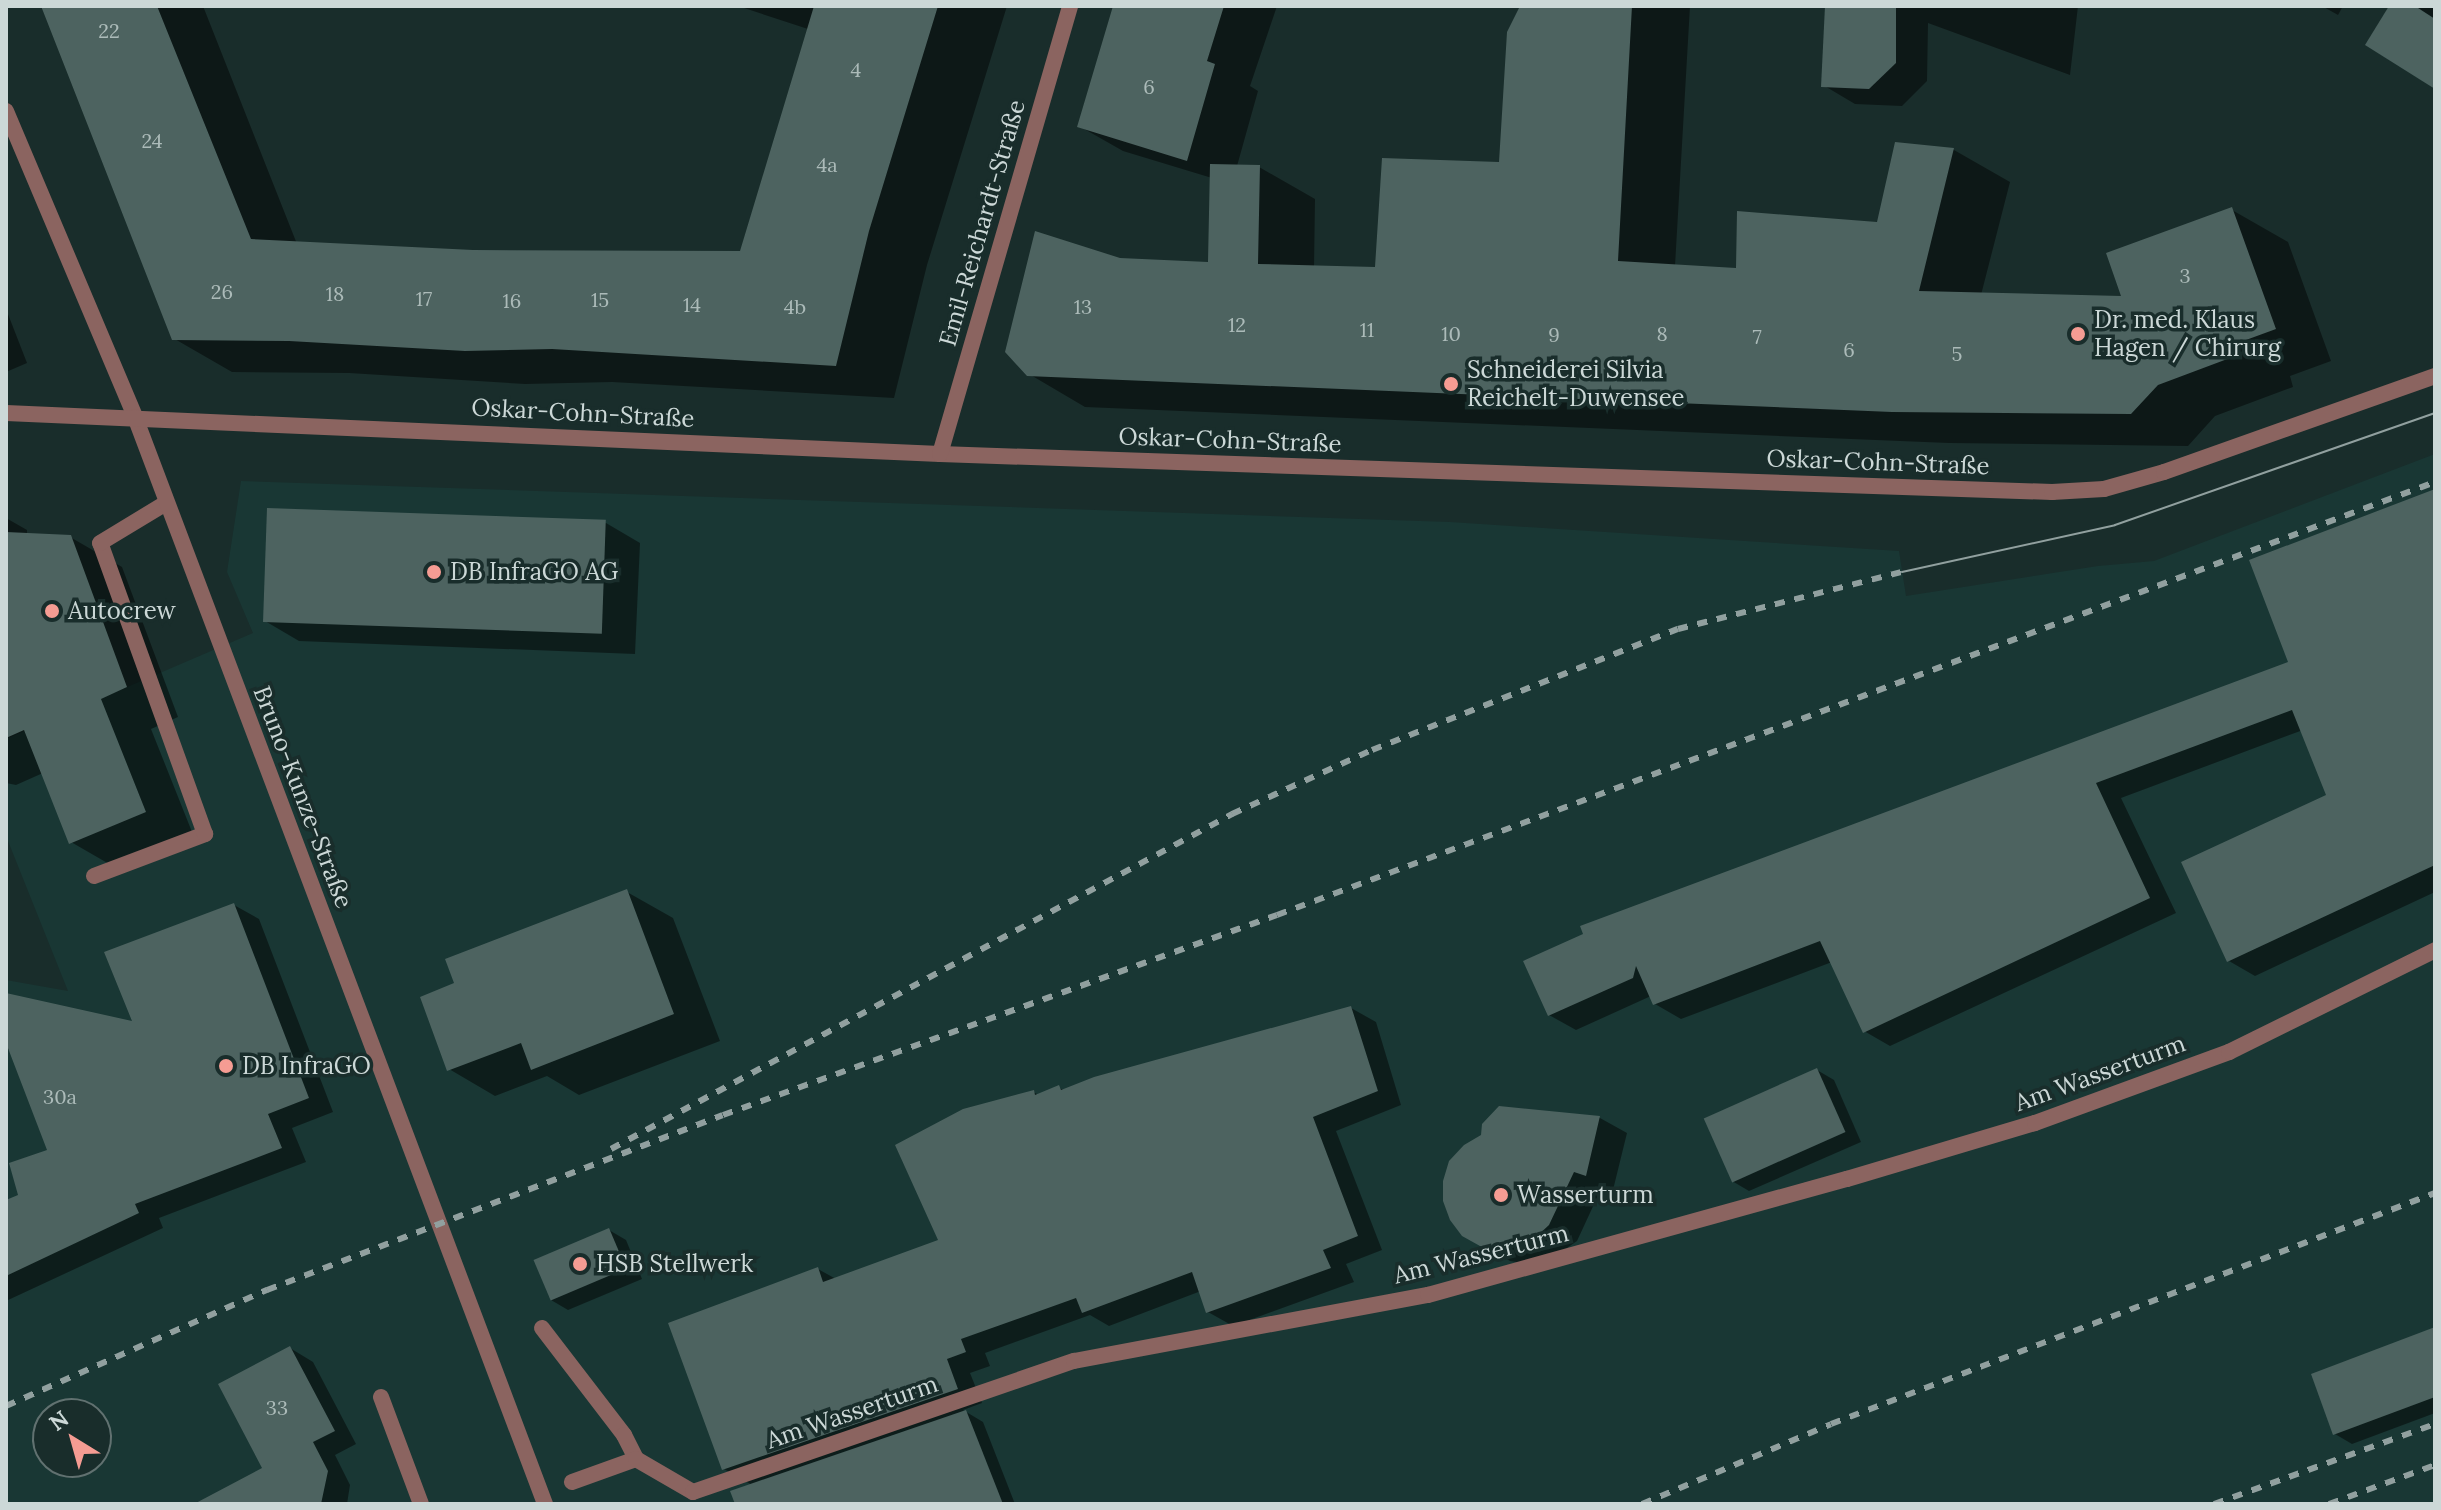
<!DOCTYPE html>
<meta charset="utf-8">
<style>
body{margin:0}
#map{position:relative;width:2441px;height:1510px;overflow:hidden;background:#192d2b;font-family:Lora,serif}
div>[style]{position:absolute}
.built>*{inset:0;background:#193734}
.shadow>*{inset:0;background:#0007}
.building>*{inset:0;background:#4d6360;transform-origin:0 0}
.lane>*{height:16px;margin:-8px;padding:0 8px;transform-origin:8px;border-radius:8px;background:#8b6460}
.street>*{height:16px;margin:-8px;padding:0 8px;transform-origin:8px;border-radius:8px;background:#8b6460}
.tram>*{height:2px;margin:-1px;padding:0 1px;transform-origin:1px;border-radius:1px;background:#91a09f}
.rail>*{height:6px;margin-top:-3px;transform-origin:0;background:repeating-linear-gradient(90deg,#91a09f 0 10px,transparent 0 20px)}
.dots>*{width:22px;height:22px;translate:-50% -50%;box-sizing:border-box;border:4px solid #192d2b;border-radius:50%}
span{translate:-50% -50%;white-space:nowrap;text-align:center;line-height:1.15;-webkit-text-stroke:7px #192d2b;paint-order:stroke}
.number-label{font-size:20px;color:#acbbb9}
.number-label span{-webkit-text-stroke-width:0}
.street-label{font-size:24px;color:#ccd8d7}
.poi-label{font-size:24px;color:#ccd8d7}
.left{translate:0 -50%;text-align:left}
.frame{position:absolute;inset:0;border:8px solid #ccd8d7;pointer-events:none}
.north{position:absolute;left:32px;top:1398px;width:80px;height:80px;box-sizing:border-box;background:#192d2b;border:2px solid #617170;border-radius:50%;rotate:323deg;font-size:22px;font-weight:700;line-height:32px;text-align:center;color:#ccd8d7}
.north::after{content:'';display:block;margin:auto;width:28px;height:36px;background:#f59c93;clip-path:polygon(50% 0,100% 100%,50% 72%,0 100%)}
</style>
<div id="map">
<div class="built">
<div style="clip-path:polygon(evenodd,2435px 454px,2435px 1504px,6px 1504px,6px 980px,68px 991px,6px 836px,6px 739px,253px 633px,227px 572px,241px 481px,1450px 522px,1899px 551px,1906px 596px,2098px 566px,2154px 561px,2435px 454px,48px 1414px,96px 1414px,96px 1462px,48px 1462px,48px 1414px)"></div>
</div>
<div class="shadow">
<div style="clip-path:polygon(44px 6px,203px 6px,297px 244px,473px 252px,741px 253px,808px 29px,738px 6px,1007px 6px,927px 265px,894px 398px,612px 382px,525px 384px,349px 373px,232px 372px,173px 338px)"></div>
<div style="clip-path:polygon(1117px 6px,1277px 6px,1250px 86px,1258px 91px,1237px 166px,1259px 167px,1315px 199px,1314px 268px,1377px 270px,1501px 164px,1522px 6px,1690px 6px,1675px 266px,1738px 270px,1879px 224px,1897px 144px,1954px 150px,2010px 182px,1981px 295px,2124px 298px,2232px 210px,2288px 242px,2331px 361px,2290px 376px,2293px 387px,2215px 416px,2188px 446px,1949px 443px,1085px 407px,1029px 374px,1120px 260px,1210px 264px,1212px 178px,1123px 151px,1079px 126px)"></div>
<div style="clip-path:polygon(1827px 6px,2078px 6px,2070px 75px,1928px 23px,1927px 81px,1902px 106px,1855px 104px,1823px 85px)"></div>
<div style="clip-path:polygon(2322px 6px,2343px 6px,2338px 15px)"></div>
<div style="clip-path:polygon(2392px 6px,2435px 6px,2435px 86px)"></div>
<div style="clip-path:polygon(6px 309px,27px 363px,6px 372px)"></div>
<div style="clip-path:polygon(2435px 491px,2435px 892px,2255px 976px,2229px 961px,2328px 796px,2303px 730px,2121px 798px,2176px 913px,1890px 1046px,1864px 1031px,1832px 962px,1681px 1019px,1655px 1004px,1651px 996px,1576px 1030px,1549px 1015px,1586px 935px,1582px 927px,2291px 663px)"></div>
<div style="clip-path:polygon(6px 518px,27px 530px,27px 535px,70px 537px,122px 567px,178px 717px,151px 729px,196px 842px,123px 872px,71px 842px,43px 773px,16px 785px,6px 783px)"></div>
<div style="clip-path:polygon(606px 523px,640px 543px,635px 654px,299px 641px,265px 621px)"></div>
<div style="clip-path:polygon(627px 892px,673px 918px,720px 1041px,579px 1095px,547px 1076px,495px 1096px,449px 1069px,457px 984px)"></div>
<div style="clip-path:polygon(234px 905px,259px 919px,333px 1112px,292px 1128px,306px 1162px,159px 1218px,163px 1228px,6px 1301px,6px 1202px,20px 1196px,49px 1151px,11px 1050px,6px 1049px,6px 995px,135px 1024px)"></div>
<div style="clip-path:polygon(1351px 1008px,1376px 1022px,1401px 1105px,1336px 1131px,1382px 1250px,1346px 1264px,1354px 1282px,1233px 1326px,1208px 1312px,1201px 1291px,1109px 1326px,1090px 1315px,985px 1353px,990px 1366px,970px 1373px,982px 1403px,963px 1410px,983px 1422px,1015px 1504px,737px 1504px,752px 1485px,724px 1469px,818px 1269px,836px 1279px,941px 1242px,1033px 1092px,1039px 1095px,1059px 1088px,1064px 1090px)"></div>
<div style="clip-path:polygon(1817px 1070px,1834px 1080px,1861px 1142px,1749px 1191px,1732px 1181px)"></div>
<div style="clip-path:polygon(1500px 1108px,1600px 1118px,1627px 1133px,1613px 1190px,1602px 1187px,1577px 1241px,1548px 1261px,1530px 1264px,1510px 1261px,1464px 1234px,1483px 1136px)"></div>
<div style="clip-path:polygon(609px 1230px,626px 1240px,642px 1279px,568px 1310px,551px 1300px)"></div>
<div style="clip-path:polygon(2435px 1329px,2435px 1413px,2352px 1444px,2335px 1434px)"></div>
<div style="clip-path:polygon(290px 1348px,313px 1362px,356px 1444px,335px 1455px,350px 1485px,347px 1504px,198px 1504px,265px 1469px)"></div>
</div>
<div class="building">
<div style="clip-path:polygon(41px 6px,157px 6px,251px 239px,473px 250px,740px 251px,814px 6px,938px 6px,869px 231px,836px 366px,552px 349px,465px 351px,289px 341px,172px 340px)"></div>
<div style="clip-path:polygon(1113px 6px,1224px 6px,1207px 61px,1215px 64px,1187px 161px,1077px 127px)"></div>
<div style="clip-path:polygon(1520px 6px,1632px 6px,1618px 261px,1736px 268px,1737px 211px,1877px 222px,1895px 142px,1954px 148px,1919px 291px,2121px 296px,2106px 253px,2232px 207px,2276px 329px,2235px 344px,2238px 355px,2158px 385px,2131px 414px,1892px 412px,1027px 376px,1005px 352px,1035px 231px,1120px 258px,1208px 262px,1210px 164px,1260px 165px,1258px 264px,1375px 267px,1382px 158px,1499px 162px,1507px 32px)"></div>
<div style="clip-path:polygon(1825px 6px,1896px 6px,1896px 63px,1869px 89px,1821px 87px)"></div>
<div style="clip-path:polygon(2389px 6px,2415px 6px,2435px 19px,2435px 89px,2365px 45px)"></div>
<div style="clip-path:polygon(2435px 489px,2435px 865px,2227px 962px,2181px 862px,2326px 795px,2292px 710px,2096px 783px,2150px 898px,1863px 1033px,1820px 941px,1653px 1005px,1636px 966px,1633px 978px,1548px 1016px,1523px 961px,1583px 934px,1580px 926px,2288px 662px,2249px 560px)"></div>
<div style="left:267px;top:508px;width:339px;height:114px;rotate:2deg"></div>
<div style="clip-path:polygon(6px 532px,71px 535px,127px 687px,101px 699px,146px 812px,69px 844px,24px 730px,6px 738px)"></div>
<div style="clip-path:polygon(627px 889px,674px 1014px,531px 1070px,521px 1043px,447px 1071px,420px 997px,454px 983px,445px 959px)"></div>
<div style="clip-path:polygon(234px 903px,309px 1098px,268px 1114px,282px 1148px,135px 1204px,139px 1213px,6px 1276px,6px 1200px,18px 1195px,9px 1163px,47px 1150px,6px 1043px,6px 993px,132px 1021px,104px 952px)"></div>
<div style="clip-path:polygon(1351px 1006px,1378px 1091px,1313px 1117px,1358px 1236px,1323px 1250px,1331px 1268px,1206px 1313px,1192px 1272px,1082px 1313px,1076px 1298px,961px 1339px,966px 1352px,947px 1359px,958px 1389px,722px 1470px,668px 1323px,818px 1267px,823px 1282px,938px 1240px,895px 1145px,963px 1109px,1034px 1090px,1035px 1095px,1059px 1085px,1061px 1090px,1094px 1077px)"></div>
<div style="left:1817px;top:1068px;width:70px;height:124px;rotate:66deg"></div>
<div style="clip-path:polygon(1499px 1106px,1600px 1116px,1586px 1176px,1574px 1172px,1549px 1225px,1535px 1238px,1519px 1246px,1501px 1249px,1480px 1246px,1462px 1236px,1450px 1220px,1443px 1201px,1443px 1181px,1449px 1161px,1464px 1145px,1481px 1135px,1482px 1124px)"></div>
<div style="left:609px;top:1228px;width:44px;height:82px;rotate:67deg"></div>
<div style="clip-path:polygon(2435px 1327px,2435px 1397px,2333px 1435px,2311px 1374px)"></div>
<div style="clip-path:polygon(290px 1346px,335px 1431px,313px 1442px,328px 1471px,321px 1504px,194px 1504px,262px 1468px,218px 1384px)"></div>
<div style="clip-path:polygon(966px 1410px,1003px 1504px,735px 1504px,730px 1491px)"></div>
</div>
<div class="lane">
<div style="left:94px;top:876px;width:119px;rotate:-20.7deg"></div>
<div style="left:205px;top:834px;width:309px;rotate:-109.8deg"></div>
<div style="left:100px;top:543px;width:77px;rotate:-31.2deg"></div>
<div style="left:542px;top:1328px;width:135px;rotate:52.5deg"></div>
<div style="left:624px;top:1435px;width:27px;rotate:63deg"></div>
<div style="left:381px;top:1397px;width:114px;rotate:69.5deg"></div>
<div style="left:572px;top:1482px;width:68px;rotate:-19.8deg"></div>
<div style="left:636px;top:1459px;width:66px;rotate:30.1deg"></div>
<div style="left:693px;top:1492px;width:403px;rotate:-19deg"></div>
<div style="left:1074px;top:1361px;width:360px;rotate:-10.6deg"></div>
<div style="left:1428px;top:1295px;width:435px;rotate:-15.5deg"></div>
<div style="left:1847px;top:1179px;width:196px;rotate:-16.6deg"></div>
<div style="left:2035px;top:1123px;width:207px;rotate:-20.1deg"></div>
<div style="left:2229px;top:1052px;width:230px;rotate:-26.3deg"></div>
</div>
<div class="street">
<div style="left:6px;top:111px;width:332px;rotate:67.1deg"></div>
<div style="left:135px;top:417px;width:1162px;rotate:69.33deg"></div>
<div style="left:6px;top:413px;width:935px;rotate:2.51deg"></div>
<div style="left:940px;top:454px;width:1113px;rotate:1.96deg"></div>
<div style="left:2052px;top:492px;width:52px;rotate:-3.3deg"></div>
<div style="left:2104px;top:489px;width:62px;rotate:-15.8deg"></div>
<div style="left:2164px;top:472px;width:288px;rotate:-19.5deg"></div>
<div style="left:940px;top:454px;width:466px;rotate:-73.8deg"></div>
</div>
<div class="tram">
<div style="left:1902px;top:572px;width:218px;rotate:-12.4deg"></div>
<div style="left:2115px;top:525px;width:339px;rotate:-19.3deg"></div>
</div>
<div class="rail">
<div style="left:611px;top:1149px;width:706px;rotate:-28.34deg"></div>
<div style="left:1232px;top:814px;width:154px;rotate:-24.6deg"></div>
<div style="left:1372px;top:750px;width:329px;rotate:-21.6deg"></div>
<div style="left:1678px;top:629px;width:231px;rotate:-14.3deg"></div>
<div style="left:6px;top:1406px;width:286px;rotate:-24deg"></div>
<div style="left:267px;top:1290px;width:488px;rotate:-21deg"></div>
<div style="left:723px;top:1115px;width:589px;rotate:-19.85deg"></div>
<div style="left:1277px;top:915px;width:1236px;rotate:-20.5deg"></div>
<div style="left:1642px;top:1504px;width:205px;rotate:-22.9deg"></div>
<div style="left:1831px;top:1424px;width:647px;rotate:-20.93deg"></div>
<div style="left:2214px;top:1504px;width:235px;rotate:-19.9deg"></div>
<div style="left:2329px;top:1504px;width:113px;rotate:-20.2deg"></div>
</div>
<div class="dots">
<div style="left:2078px;top:334px;background:#f59c93"></div>
<div style="left:1451px;top:384px;background:#f59c93"></div>
<div style="left:434px;top:572px;background:#f59c93"></div>
<div style="left:52px;top:611px;background:#f59c93"></div>
<div style="left:226px;top:1066px;background:#f59c93"></div>
<div style="left:1501px;top:1195px;background:#f59c93"></div>
<div style="left:580px;top:1264px;background:#f59c93"></div>
</div>
<div class="number-label">
<span style="left:109px;top:30px">22</span>
<span style="left:856px;top:69px">4</span>
<span style="left:1149px;top:86px">6</span>
<span style="left:152px;top:140px">24</span>
<span style="left:827px;top:164px">4a</span>
<span style="left:2185px;top:275px">3</span>
<span style="left:222px;top:291px">26</span>
<span style="left:335px;top:293px">18</span>
<span style="left:424px;top:298px">17</span>
<span style="left:600px;top:299px">15</span>
<span style="left:512px;top:300px">16</span>
<span style="left:692px;top:304px">14</span>
<span style="left:795px;top:306px">4b</span>
<span style="left:1083px;top:306px">13</span>
<span style="left:1237px;top:324px">12</span>
<span style="left:1367px;top:329px">11</span>
<span style="left:1451px;top:333px">10</span>
<span style="left:1662px;top:333px">8</span>
<span style="left:1554px;top:334px">9</span>
<span style="left:1757px;top:336px">7</span>
<span style="left:1849px;top:349px">6</span>
<span style="left:1957px;top:353px">5</span>
<span style="left:60px;top:1096px">30a</span>
<span style="left:277px;top:1407px">33</span>
</div>
<div class="street-label">
<span style="left:982px;top:223px;rotate:-74deg">Emil-Reichardt-Straße</span>
<span style="left:583px;top:413px;rotate:3deg">Oskar-Cohn-Straße</span>
<span style="left:1230px;top:440px;rotate:2deg">Oskar-Cohn-Straße</span>
<span style="left:1878px;top:462px;rotate:2deg">Oskar-Cohn-Straße</span>
<span style="left:303px;top:797px;rotate:69deg">Bruno-Kunze-Straße</span>
<span style="left:2100px;top:1073px;rotate:-20deg">Am Wasserturm</span>
<span style="left:1481px;top:1254px;rotate:-14deg">Am Wasserturm</span>
<span style="left:852px;top:1412px;rotate:-19deg">Am Wasserturm</span>
</div>
<div class="poi-label">
<span class="left" style="left:2094px;top:334px">Dr. med. Klaus<br>Hagen / Chirurg</span>
<span class="left" style="left:1467px;top:384px">Schneiderei Silvia<br>Reichelt-Duwensee</span>
<span class="left" style="left:450px;top:572px">DB InfraGO AG</span>
<span class="left" style="left:68px;top:611px">Autocrew</span>
<span class="left" style="left:242px;top:1066px">DB InfraGO</span>
<span class="left" style="left:1517px;top:1195px">Wasserturm</span>
<span class="left" style="left:596px;top:1264px">HSB Stellwerk</span>
</div>
<div class="frame"></div>
<div class="north">N</div>
</div>
